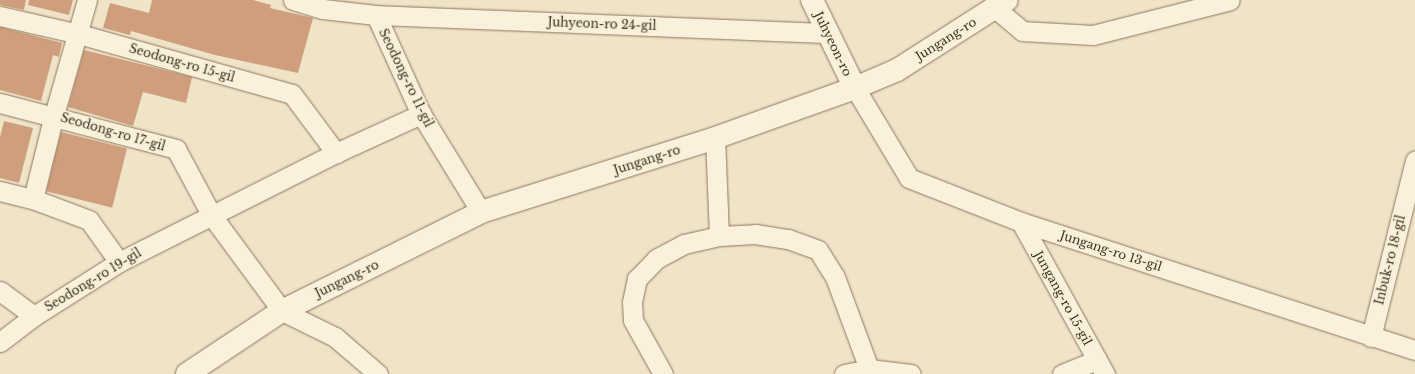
<!DOCTYPE html>
<style>
body{margin:0}
#map{position:relative;width:1415px;height:374px;overflow:hidden;background:#f0e4c8;font-family:"Libre Baskerville",serif}
div>[style]{position:absolute}
.building>*{inset:0;background:#cf9f7d;transform-origin:0 0}
.roads{filter:drop-shadow(0 0 1px #8d765c) drop-shadow(0 0 1px #8d765c)}
.street>*{height:19px;margin:-9.5px;padding:0 9.5px;transform-origin:9.5px;border-radius:9.5px;background:#faf1dc}
.secondary>*{height:22px;margin:-11px;padding:0 11px;transform-origin:11px;border-radius:11px;background:#faf1dc}
span{translate:-50% -50%;white-space:nowrap;text-align:center;line-height:1.15;-webkit-text-stroke:3.5px #f7eed8;paint-order:stroke}
.street-label{font-size:12px;color:#3d2e20}
</style>
<div id="map">
<div class="building">
<div style="clip-path:polygon(0 0,26px 0,24px 10px,0 5px)"></div>
<div style="clip-path:polygon(29px 0,73px 0,69px 15px,28px 5px)"></div>
<div style="clip-path:polygon(152px 0,253px 0,271px 5px,270px 8px,313px 18px,298px 73px,215px 55px,131px 31px,130px 35px,103px 28px,110px 3px,149px 13px)"></div>
<div style="clip-path:polygon(0 27px,62px 43px,59px 57px,53px 55px,41px 101px,0 90px)"></div>
<div style="clip-path:polygon(84px 50px,192px 77px,186px 103px,143px 92px,133px 126px,68px 107px)"></div>
<div style="clip-path:polygon(4px 121px,33px 128px,19px 183px,0 178px,0 137px)"></div>
<div style="left:61px;top:132px;width:68px;height:61px;rotate:14deg"></div>
</div>
<div class="roads">
<div class="street">
<div style="left:293px;top:0;width:31px;rotate:17deg"></div>
<div style="left:323px;top:9px;width:53px;rotate:6.5deg"></div>
<div style="left:376px;top:15px;width:109px;rotate:65.6deg"></div>
<div style="left:421px;top:114px;width:115px;rotate:58.5deg"></div>
<div style="left:995px;top:8px;width:35px;rotate:40deg"></div>
<div style="left:1022px;top:31px;width:71px;rotate:3.2deg"></div>
<div style="left:1093px;top:35px;width:141px;rotate:-14.3deg"></div>
<div style="left:376px;top:15px;width:452px;rotate:2.3deg"></div>
<div style="left:0;top:16px;width:81px;rotate:12.8deg"></div>
<div style="left:79px;top:34px;width:221px;rotate:15.7deg"></div>
<div style="left:292px;top:94px;width:74px;rotate:53.3deg"></div>
<div style="left:855px;top:88px;width:105px;rotate:59deg"></div>
<div style="left:909px;top:178px;width:120px;rotate:21.4deg"></div>
<div style="left:1021px;top:222px;width:414px;rotate:18deg"></div>
<div style="left:0;top:103px;width:182px;rotate:14.6deg"></div>
<div style="left:176px;top:149px;width:76px;rotate:61.8deg"></div>
<div style="left:212px;top:216px;width:118px;rotate:53.6deg"></div>
<div style="left:282px;top:311px;width:59px;rotate:26.1deg"></div>
<div style="left:335px;top:337px;width:57px;rotate:40.7deg"></div>
<div style="left:0;top:191px;width:34px;rotate:14deg"></div>
<div style="left:33px;top:199px;width:60px;rotate:20.6deg"></div>
<div style="left:89px;top:220px;width:52px;rotate:54.5deg"></div>
<div style="left:33px;top:199px;width:87px;rotate:-76deg"></div>
<div style="left:54px;top:115px;width:120px;rotate:-74deg"></div>
<div style="left:1021px;top:222px;width:174px;rotate:61.1deg"></div>
<div style="left:719px;top:236px;width:36px;rotate:-3deg"></div>
<div style="left:755px;top:234px;width:33px;rotate:9deg"></div>
<div style="left:788px;top:239px;width:32px;rotate:20deg"></div>
<div style="left:818px;top:250px;width:32px;rotate:58deg"></div>
<div style="left:835px;top:277px;width:98px;rotate:69.7deg"></div>
<div style="left:0;top:291px;width:42px;rotate:36.3deg"></div>
<div style="left:1371px;top:337px;width:182px;rotate:-76deg"></div>
<div style="left:0;top:342px;width:43px;rotate:-37.4deg"></div>
<div style="left:34px;top:316px;width:101px;rotate:-32.4deg"></div>
<div style="left:119px;top:262px;width:243px;rotate:-26.7deg"></div>
<div style="left:336px;top:153px;width:94px;rotate:-24.6deg"></div>
<div style="left:663px;top:374px;width:62px;rotate:-119.1deg"></div>
<div style="left:633px;top:320px;width:18px;rotate:-93deg"></div>
<div style="left:632px;top:302px;width:24px;rotate:-78deg"></div>
<div style="left:637px;top:279px;width:28px;rotate:-46deg"></div>
<div style="left:656px;top:259px;width:32px;rotate:-28deg"></div>
<div style="left:684px;top:244px;width:36px;rotate:-13deg"></div>
<div style="left:719px;top:236px;width:98px;rotate:-92.3deg"></div>
<div style="left:844px;top:374px;width:25px;rotate:-11deg"></div>
<div style="left:869px;top:369px;width:42px;rotate:6.8deg"></div>
<div style="left:1062px;top:374px;width:38px;rotate:-22deg"></div>
</div>
<div class="secondary">
<div style="left:812px;top:0;width:98px;rotate:64deg"></div>
<div style="left:187px;top:374px;width:114px;rotate:-33.6deg"></div>
<div style="left:282px;top:311px;width:222px;rotate:-26.4deg"></div>
<div style="left:481px;top:212px;width:245px;rotate:-17.5deg"></div>
<div style="left:715px;top:138px;width:149px;rotate:-19.7deg"></div>
<div style="left:855px;top:88px;width:46px;rotate:-23.2deg"></div>
<div style="left:897px;top:70px;width:130px;rotate:-32.5deg"></div>
</div>
</div>
<div class="street-label">
<span style="left:602px;top:24px;rotate:2deg">Juhyeon-ro 24-gil</span>
<span style="left:946px;top:39px;rotate:-32deg">Jungang-ro</span>
<span style="left:833px;top:44px;rotate:64deg">Juhyeon-ro</span>
<span style="left:182px;top:63px;rotate:16deg">Seodong-ro 15-gil</span>
<span style="left:406px;top:78px;rotate:64deg">Seodong-ro 11-gil</span>
<span style="left:113px;top:132px;rotate:16deg">Seodong-ro 17-gil</span>
<span style="left:647px;top:160px;rotate:-18deg">Jungang-ro</span>
<span style="left:1111px;top:251px;rotate:18deg">Jungang-ro 13-gil</span>
<span style="left:1390px;top:260px;rotate:-76deg">Inbuk-ro 18-gil</span>
<span style="left:347px;top:279px;rotate:-26deg">Jungang-ro</span>
<span style="left:93px;top:280px;rotate:-31deg">Seodong-ro 19-gil</span>
<span style="left:1063px;top:298px;rotate:61deg">Jungang-ro 15-gil</span>
</div>
</div>
